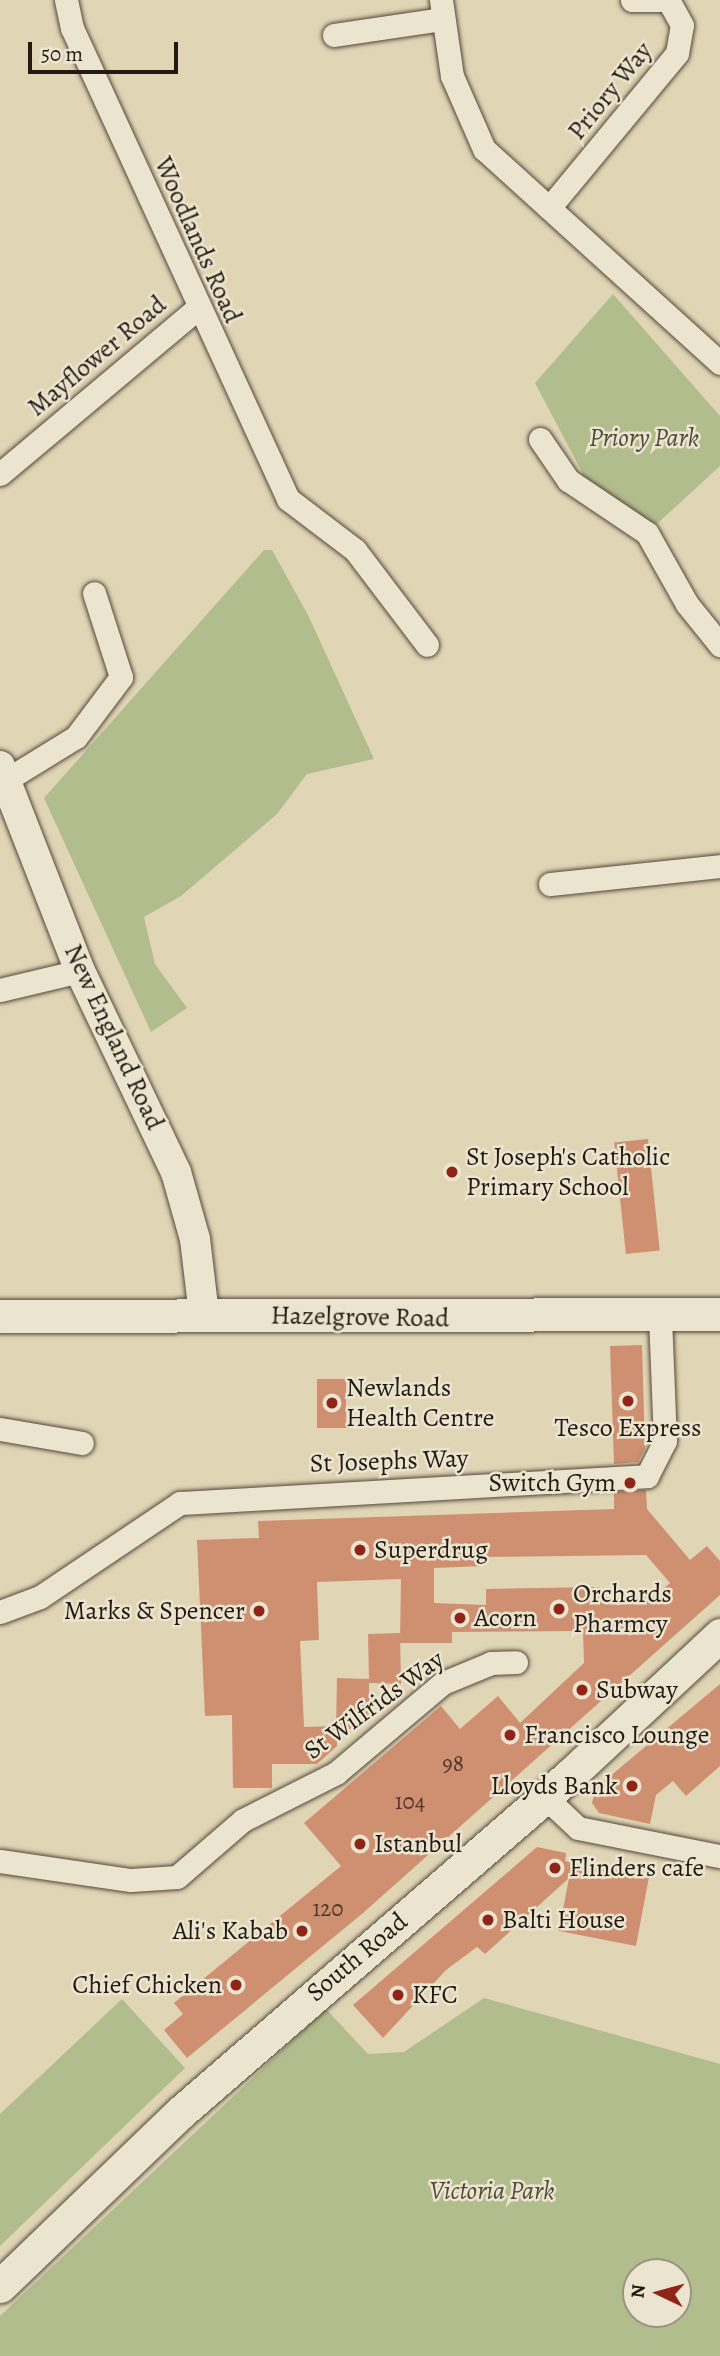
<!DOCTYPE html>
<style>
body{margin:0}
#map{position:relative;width:720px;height:2356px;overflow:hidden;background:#e0d5b5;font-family:Alegreya,serif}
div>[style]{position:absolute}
.green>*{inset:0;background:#b2bd8d}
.building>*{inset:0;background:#cf9071;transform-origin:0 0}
.roads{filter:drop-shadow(0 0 2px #54493c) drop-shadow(0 0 2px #54493c)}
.minor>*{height:23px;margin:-11.5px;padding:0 11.5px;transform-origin:11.5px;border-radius:11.5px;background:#ebe4cf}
.tertiary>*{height:30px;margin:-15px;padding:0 15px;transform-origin:15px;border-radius:15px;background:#ebe4cf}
.secondary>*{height:33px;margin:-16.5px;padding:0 16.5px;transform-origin:16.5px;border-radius:16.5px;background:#ebe4cf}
.dots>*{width:19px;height:19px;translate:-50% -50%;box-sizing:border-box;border:4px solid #ebe4cf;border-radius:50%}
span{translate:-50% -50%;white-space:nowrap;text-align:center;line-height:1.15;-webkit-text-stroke:5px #ebe4cf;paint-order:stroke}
.number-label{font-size:23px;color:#50382a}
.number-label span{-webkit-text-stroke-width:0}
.street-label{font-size:26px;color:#251a13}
.park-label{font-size:26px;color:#4f4b38;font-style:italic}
.poi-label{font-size:26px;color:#251a13}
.left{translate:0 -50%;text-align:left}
.right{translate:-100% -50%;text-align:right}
.north{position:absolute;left:622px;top:2258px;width:70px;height:70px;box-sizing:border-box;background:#ebe4cf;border:2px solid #9c9384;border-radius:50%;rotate:275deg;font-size:19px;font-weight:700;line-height:28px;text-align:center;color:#251a13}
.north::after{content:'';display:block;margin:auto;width:24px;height:32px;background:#8f2418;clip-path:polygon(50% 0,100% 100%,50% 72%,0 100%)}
.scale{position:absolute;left:28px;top:42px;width:150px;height:32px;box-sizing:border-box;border:4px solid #251a13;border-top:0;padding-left:9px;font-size:21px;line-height:24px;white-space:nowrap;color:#251a13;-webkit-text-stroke:5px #ebe4cf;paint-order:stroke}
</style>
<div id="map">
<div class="green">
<div style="clip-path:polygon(613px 294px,720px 416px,720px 466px,647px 533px,585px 493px,582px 472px,535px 383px)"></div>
<div style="clip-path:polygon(264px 550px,272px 550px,308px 615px,374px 759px,307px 774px,277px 814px,181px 896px,144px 917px,155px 964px,187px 1008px,151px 1032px,44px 798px)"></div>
<div style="clip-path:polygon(evenodd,484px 1998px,720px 2064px,720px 2356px,0 2356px,0 2316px,326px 2009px,368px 2054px,404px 2052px,484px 1998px,636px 2272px,678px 2272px,678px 2314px,636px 2314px,636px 2272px)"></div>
<div style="clip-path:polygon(122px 1999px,185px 2068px,0 2246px,0 2114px)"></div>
</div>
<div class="building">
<div style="left:648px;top:1139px;width:112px;height:34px;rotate:84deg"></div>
<div style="clip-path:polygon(642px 1345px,645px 1449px,638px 1462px,614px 1464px,610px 1346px)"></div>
<div style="left:317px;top:1379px;width:29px;height:49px"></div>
<div style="clip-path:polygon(evenodd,646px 1490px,647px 1509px,690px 1560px,707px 1546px,720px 1561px,720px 1595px,363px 1913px,187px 2058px,164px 2030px,183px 2014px,174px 2003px,341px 1866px,304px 1823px,441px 1706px,460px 1729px,498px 1696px,520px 1723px,584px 1663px,583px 1631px,452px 1632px,452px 1643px,400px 1643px,401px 1579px,317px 1582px,319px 1640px,300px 1641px,304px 1727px,336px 1726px,337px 1746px,317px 1764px,272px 1764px,272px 1788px,233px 1788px,232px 1715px,205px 1716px,197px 1540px,259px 1538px,258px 1521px,614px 1509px,614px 1492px,646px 1490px,646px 1555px,670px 1583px,654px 1597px,600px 1597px,600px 1587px,486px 1589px,486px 1605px,434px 1603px,434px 1568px,485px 1566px,484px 1557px,646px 1555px)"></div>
<div style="clip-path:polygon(400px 1633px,401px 1684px,369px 1683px,369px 1717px,353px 1717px,353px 1729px,336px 1729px,337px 1678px,369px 1679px,368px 1634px)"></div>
<div style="clip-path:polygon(720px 1684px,720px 1766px,686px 1796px,673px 1781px,656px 1795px,650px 1824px,599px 1813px,592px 1803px,596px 1788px)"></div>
<div style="clip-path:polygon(537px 1847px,566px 1853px,565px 1861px,649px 1877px,636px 1946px,559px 1931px,569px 1878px,485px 1954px,477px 1947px,446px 1970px,383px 2038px,353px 2005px)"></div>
</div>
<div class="roads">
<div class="minor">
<div style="left:66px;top:0;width:29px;rotate:78deg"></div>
<div style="left:72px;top:28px;width:518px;rotate:65.36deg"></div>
<div style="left:288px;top:499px;width:84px;rotate:37.3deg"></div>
<div style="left:355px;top:550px;width:119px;rotate:52.8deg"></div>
<div style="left:441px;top:0;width:77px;rotate:81.8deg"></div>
<div style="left:452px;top:76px;width:80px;rotate:66.3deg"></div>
<div style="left:484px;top:149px;width:319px;rotate:42.2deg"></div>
<div style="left:334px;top:35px;width:109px;rotate:-8.4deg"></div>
<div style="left:549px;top:208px;width:201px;rotate:-50.4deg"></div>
<div style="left:677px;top:53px;width:28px;rotate:-80deg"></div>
<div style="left:682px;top:25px;width:29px;rotate:-119deg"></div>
<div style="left:668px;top:0;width:36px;rotate:180deg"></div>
<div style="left:540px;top:439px;width:50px;rotate:55.7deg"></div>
<div style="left:568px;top:480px;width:95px;rotate:33.9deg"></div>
<div style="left:647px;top:533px;width:81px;rotate:60.6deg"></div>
<div style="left:687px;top:604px;width:53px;rotate:51.2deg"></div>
<div style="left:0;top:474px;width:258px;rotate:-40deg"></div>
<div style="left:6px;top:780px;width:82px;rotate:-31.6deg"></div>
<div style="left:76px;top:737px;width:75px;rotate:-53.1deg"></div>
<div style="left:121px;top:677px;width:88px;rotate:-107.8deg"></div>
<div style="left:550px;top:884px;width:171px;rotate:-6deg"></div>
<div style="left:0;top:990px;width:82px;rotate:-13.4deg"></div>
<div style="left:0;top:1429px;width:83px;rotate:9.7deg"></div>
<div style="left:0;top:1612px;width:43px;rotate:-20.6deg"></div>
<div style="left:40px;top:1597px;width:169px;rotate:-33.9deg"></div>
<div style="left:180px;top:1503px;width:468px;rotate:-3.3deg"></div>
<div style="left:647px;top:1476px;width:39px;rotate:-63deg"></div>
<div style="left:665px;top:1441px;width:123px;rotate:-92.3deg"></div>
<div style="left:545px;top:1797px;width:45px;rotate:43.2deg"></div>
<div style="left:578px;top:1828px;width:145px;rotate:11.2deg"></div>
<div style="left:0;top:1861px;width:132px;rotate:8.3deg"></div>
<div style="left:131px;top:1880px;width:46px;rotate:-3.7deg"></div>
<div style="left:177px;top:1877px;width:87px;rotate:-40.8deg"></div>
<div style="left:243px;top:1820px;width:104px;rotate:-26.8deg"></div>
<div style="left:336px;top:1773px;width:140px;rotate:-40.1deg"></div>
<div style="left:443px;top:1683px;width:52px;rotate:-22.6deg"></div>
<div style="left:491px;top:1663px;width:25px;rotate:-2deg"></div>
</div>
<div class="tertiary">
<div style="left:0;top:766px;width:220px;rotate:68.7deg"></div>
<div style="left:80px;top:971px;width:223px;rotate:64.5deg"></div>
<div style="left:176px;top:1172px;width:70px;rotate:74.2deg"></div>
<div style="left:195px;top:1239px;width:76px;rotate:83.2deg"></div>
</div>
<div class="secondary">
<div style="left:0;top:1316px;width:720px;rotate:-0.16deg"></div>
<div style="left:0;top:2286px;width:251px;rotate:-43.9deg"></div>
<div style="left:181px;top:2112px;width:513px;rotate:-40.89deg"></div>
<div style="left:569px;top:1776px;width:207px;rotate:-43deg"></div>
</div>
</div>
<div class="dots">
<div style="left:452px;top:1172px;background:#8f2418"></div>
<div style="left:628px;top:1401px;background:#8f2418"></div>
<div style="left:332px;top:1403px;background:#8f2418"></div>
<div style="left:630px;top:1483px;background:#8f2418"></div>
<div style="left:360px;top:1550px;background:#8f2418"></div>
<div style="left:559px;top:1609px;background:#8f2418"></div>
<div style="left:259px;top:1611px;background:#8f2418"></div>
<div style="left:460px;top:1618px;background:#8f2418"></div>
<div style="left:582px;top:1690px;background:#8f2418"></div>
<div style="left:510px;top:1735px;background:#8f2418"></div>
<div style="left:632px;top:1786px;background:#8f2418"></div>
<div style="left:360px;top:1844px;background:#8f2418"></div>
<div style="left:555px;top:1868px;background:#8f2418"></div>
<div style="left:488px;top:1920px;background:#8f2418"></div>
<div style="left:302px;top:1931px;background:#8f2418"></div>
<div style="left:236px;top:1985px;background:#8f2418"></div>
<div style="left:398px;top:1995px;background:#8f2418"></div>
</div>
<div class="number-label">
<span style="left:453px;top:1764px">98</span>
<span style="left:410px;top:1802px">104</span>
<span style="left:328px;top:1909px">120</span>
</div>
<div class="street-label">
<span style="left:610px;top:91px;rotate:-51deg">Priory Way</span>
<span style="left:198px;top:240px;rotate:66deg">Woodlands Road</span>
<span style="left:97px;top:356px;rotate:-40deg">Mayflower Road</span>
<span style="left:114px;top:1037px;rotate:65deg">New England Road</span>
<span style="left:360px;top:1317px;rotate:1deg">Hazelgrove Road</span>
<span style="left:389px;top:1461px;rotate:-2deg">St Josephs Way</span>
<span style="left:374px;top:1705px;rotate:-36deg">St Wilfrids Way</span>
<span style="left:357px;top:1957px;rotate:-40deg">South Road</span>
</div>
<div class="park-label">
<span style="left:644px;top:438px">Priory Park</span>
<span style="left:492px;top:2191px">Victoria Park</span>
</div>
<div class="poi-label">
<span class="left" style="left:466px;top:1172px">St Joseph's Catholic<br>Primary School</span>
<span class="left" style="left:346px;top:1403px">Newlands<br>Health Centre</span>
<span style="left:628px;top:1428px">Tesco Express</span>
<span class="right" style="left:616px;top:1483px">Switch Gym</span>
<span class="left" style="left:374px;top:1550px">Superdrug</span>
<span class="left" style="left:573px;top:1609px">Orchards<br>Pharmcy</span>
<span class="right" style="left:245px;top:1611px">Marks &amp; Spencer</span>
<span class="left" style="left:474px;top:1618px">Acorn</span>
<span class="left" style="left:596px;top:1690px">Subway</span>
<span class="left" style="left:524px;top:1735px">Francisco Lounge</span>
<span class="right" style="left:618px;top:1786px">Lloyds Bank</span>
<span class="left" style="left:374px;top:1844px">Istanbul</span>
<span class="left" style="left:569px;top:1868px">Flinders cafe</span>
<span class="left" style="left:502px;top:1920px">Balti House</span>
<span class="right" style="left:288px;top:1931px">Ali's Kabab</span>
<span class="right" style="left:222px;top:1985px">Chief Chicken</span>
<span class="left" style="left:412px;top:1995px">KFC</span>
</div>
<div class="north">N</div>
<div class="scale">50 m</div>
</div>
